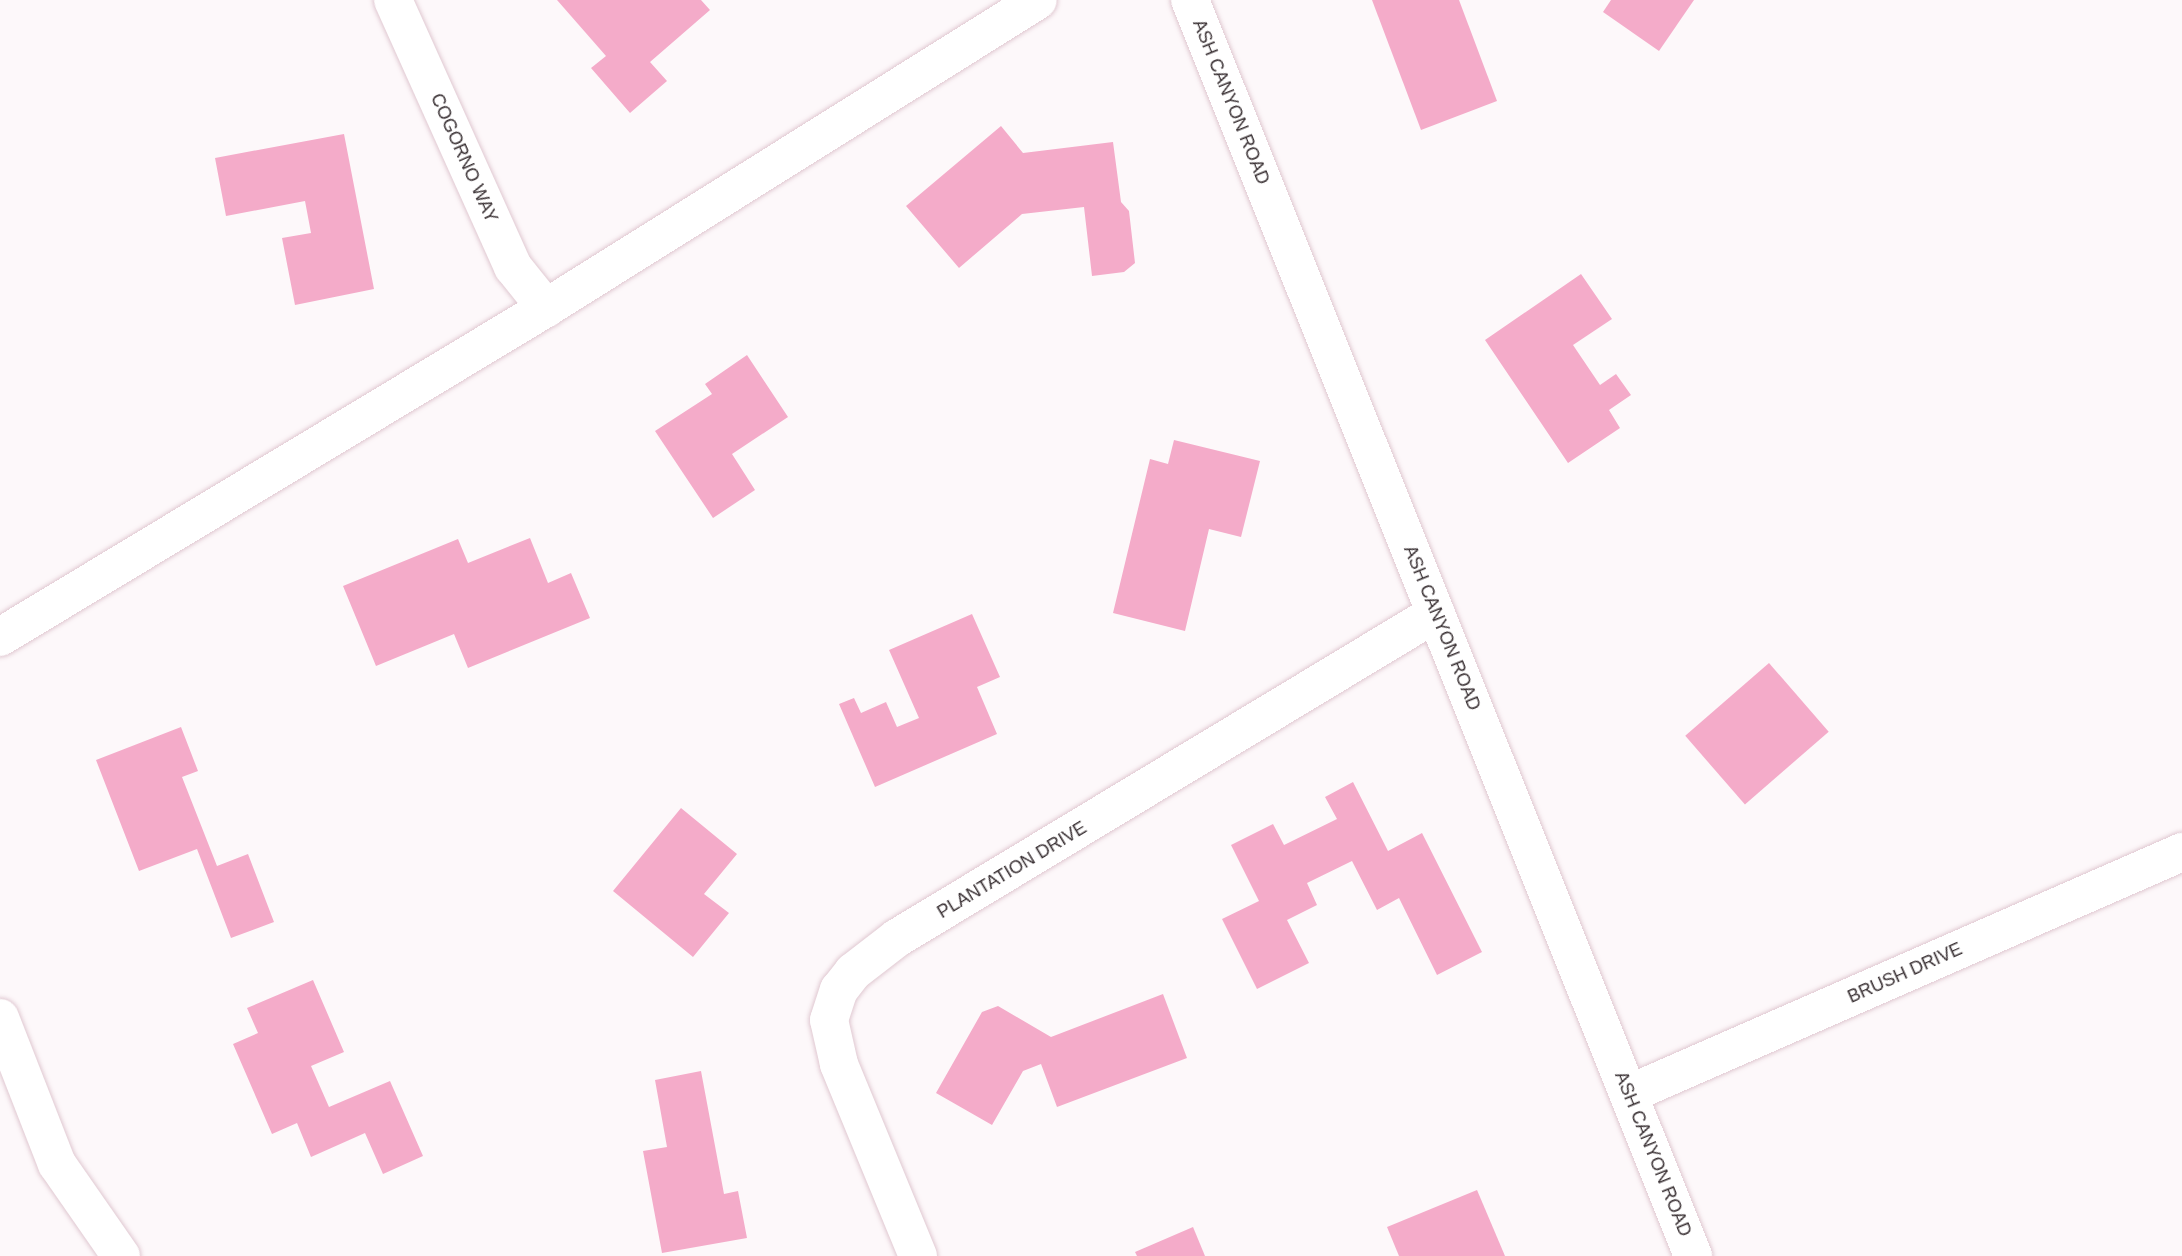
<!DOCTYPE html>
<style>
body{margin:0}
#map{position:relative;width:2182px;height:1256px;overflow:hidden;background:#fdf8fa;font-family:Arial,sans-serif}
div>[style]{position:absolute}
.building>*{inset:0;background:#f4abc9;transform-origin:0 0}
.roads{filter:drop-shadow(0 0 2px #e0c8d1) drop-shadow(0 0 2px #e0c8d1)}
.minor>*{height:38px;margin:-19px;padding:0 19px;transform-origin:19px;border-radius:19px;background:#fff}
span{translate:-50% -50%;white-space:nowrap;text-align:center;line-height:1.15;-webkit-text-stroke:6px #fff;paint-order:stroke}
.street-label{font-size:18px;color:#393033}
</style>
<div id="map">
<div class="building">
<div style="clip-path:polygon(557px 0,701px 0,710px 10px,650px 62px,667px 81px,630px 113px,591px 68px,606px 56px)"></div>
<div style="clip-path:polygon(1372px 0,1459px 0,1497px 101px,1421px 130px)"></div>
<div style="clip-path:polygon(1611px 0,1694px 0,1659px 51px,1603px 12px)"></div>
<div style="clip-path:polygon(1001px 126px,1023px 153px,1113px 142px,1121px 202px,1129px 211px,1135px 263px,1124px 272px,1092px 276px,1084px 207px,1022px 214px,959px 268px,906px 206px)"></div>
<div style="clip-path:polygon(344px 134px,374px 289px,295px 305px,282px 238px,311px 233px,305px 201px,226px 216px,215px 158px)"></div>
<div style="clip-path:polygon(1581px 274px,1612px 319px,1573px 345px,1600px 385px,1616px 374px,1631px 395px,1609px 410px,1620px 428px,1568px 463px,1485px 340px)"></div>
<div style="clip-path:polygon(747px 355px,788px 417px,732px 454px,755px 490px,713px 518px,655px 431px,712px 394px,705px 384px)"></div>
<div style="clip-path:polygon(1174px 440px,1260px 461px,1241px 537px,1209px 529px,1185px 631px,1113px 613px,1150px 459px,1168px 464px)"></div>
<div style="clip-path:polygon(530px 538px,548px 583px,571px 573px,590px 618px,468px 668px,454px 634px,376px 666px,343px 586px,458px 539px,468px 563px)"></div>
<div style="clip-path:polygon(972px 614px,1000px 677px,977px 687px,997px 734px,875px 787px,839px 704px,854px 698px,861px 713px,886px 702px,897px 727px,919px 718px,889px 650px)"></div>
<div style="left:1769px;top:663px;width:91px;height:111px;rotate:49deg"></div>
<div style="clip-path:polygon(181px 727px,198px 771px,182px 777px,217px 866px,248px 854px,274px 922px,231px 938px,197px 849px,139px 871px,96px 760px)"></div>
<div style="clip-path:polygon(1353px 782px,1388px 851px,1422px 833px,1482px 952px,1437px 975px,1399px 898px,1377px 910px,1352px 861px,1307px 883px,1317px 905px,1287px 920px,1309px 963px,1257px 989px,1222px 919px,1259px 901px,1231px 845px,1273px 824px,1284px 845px,1337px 819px,1325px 797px)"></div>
<div style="clip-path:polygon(681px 808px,737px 854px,704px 894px,729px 913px,693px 957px,613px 891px)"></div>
<div style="clip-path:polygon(313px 980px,344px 1052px,311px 1066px,329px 1107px,390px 1081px,423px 1156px,383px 1174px,365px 1133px,311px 1157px,297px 1123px,272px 1134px,233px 1044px,258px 1033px,247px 1008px)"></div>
<div style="clip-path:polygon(1163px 994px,1187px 1058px,1057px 1107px,1041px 1064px,1023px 1071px,992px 1125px,936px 1093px,982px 1012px,998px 1006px,1051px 1037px)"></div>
<div style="clip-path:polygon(701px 1071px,724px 1194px,738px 1191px,747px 1238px,662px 1253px,643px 1151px,667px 1147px,655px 1080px)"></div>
<div style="clip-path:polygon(1477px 1190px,1505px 1256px,1399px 1256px,1387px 1227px)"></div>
<div style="clip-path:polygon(1193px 1227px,1205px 1256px,1137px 1256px,1135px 1252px)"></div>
</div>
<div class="roads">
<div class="minor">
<div style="left:393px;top:0;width:293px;rotate:65.8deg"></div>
<div style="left:513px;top:267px;width:53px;rotate:51.2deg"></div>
<div style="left:1190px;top:0;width:1353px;rotate:68.17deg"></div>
<div style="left:0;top:637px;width:637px;rotate:-31.07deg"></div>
<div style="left:546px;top:308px;width:580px;rotate:-32.05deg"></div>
<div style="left:0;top:1018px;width:157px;rotate:68.7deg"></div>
<div style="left:57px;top:1164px;width:112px;rotate:55.2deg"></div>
<div style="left:1629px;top:1094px;width:604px;rotate:-23.63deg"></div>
<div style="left:918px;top:1256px;width:208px;rotate:-112.4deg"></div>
<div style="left:839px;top:1064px;width:45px;rotate:-102.8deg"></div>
<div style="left:829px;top:1020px;width:32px;rotate:-72deg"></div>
<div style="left:839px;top:990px;width:23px;rotate:-52deg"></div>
<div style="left:853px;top:972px;width:56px;rotate:-37.7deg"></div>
<div style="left:897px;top:938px;width:629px;rotate:-31.09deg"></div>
</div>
</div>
<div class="street-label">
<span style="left:1231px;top:102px;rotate:68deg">ASH CANYON ROAD</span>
<span style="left:464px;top:158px;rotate:66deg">COGORNO WAY</span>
<span style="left:1442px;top:628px;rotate:68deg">ASH CANYON ROAD</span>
<span style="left:1012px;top:870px;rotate:-31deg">PLANTATION DRIVE</span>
<span style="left:1905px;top:973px;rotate:-24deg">BRUSH DRIVE</span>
<span style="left:1653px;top:1154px;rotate:68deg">ASH CANYON ROAD</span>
</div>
</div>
